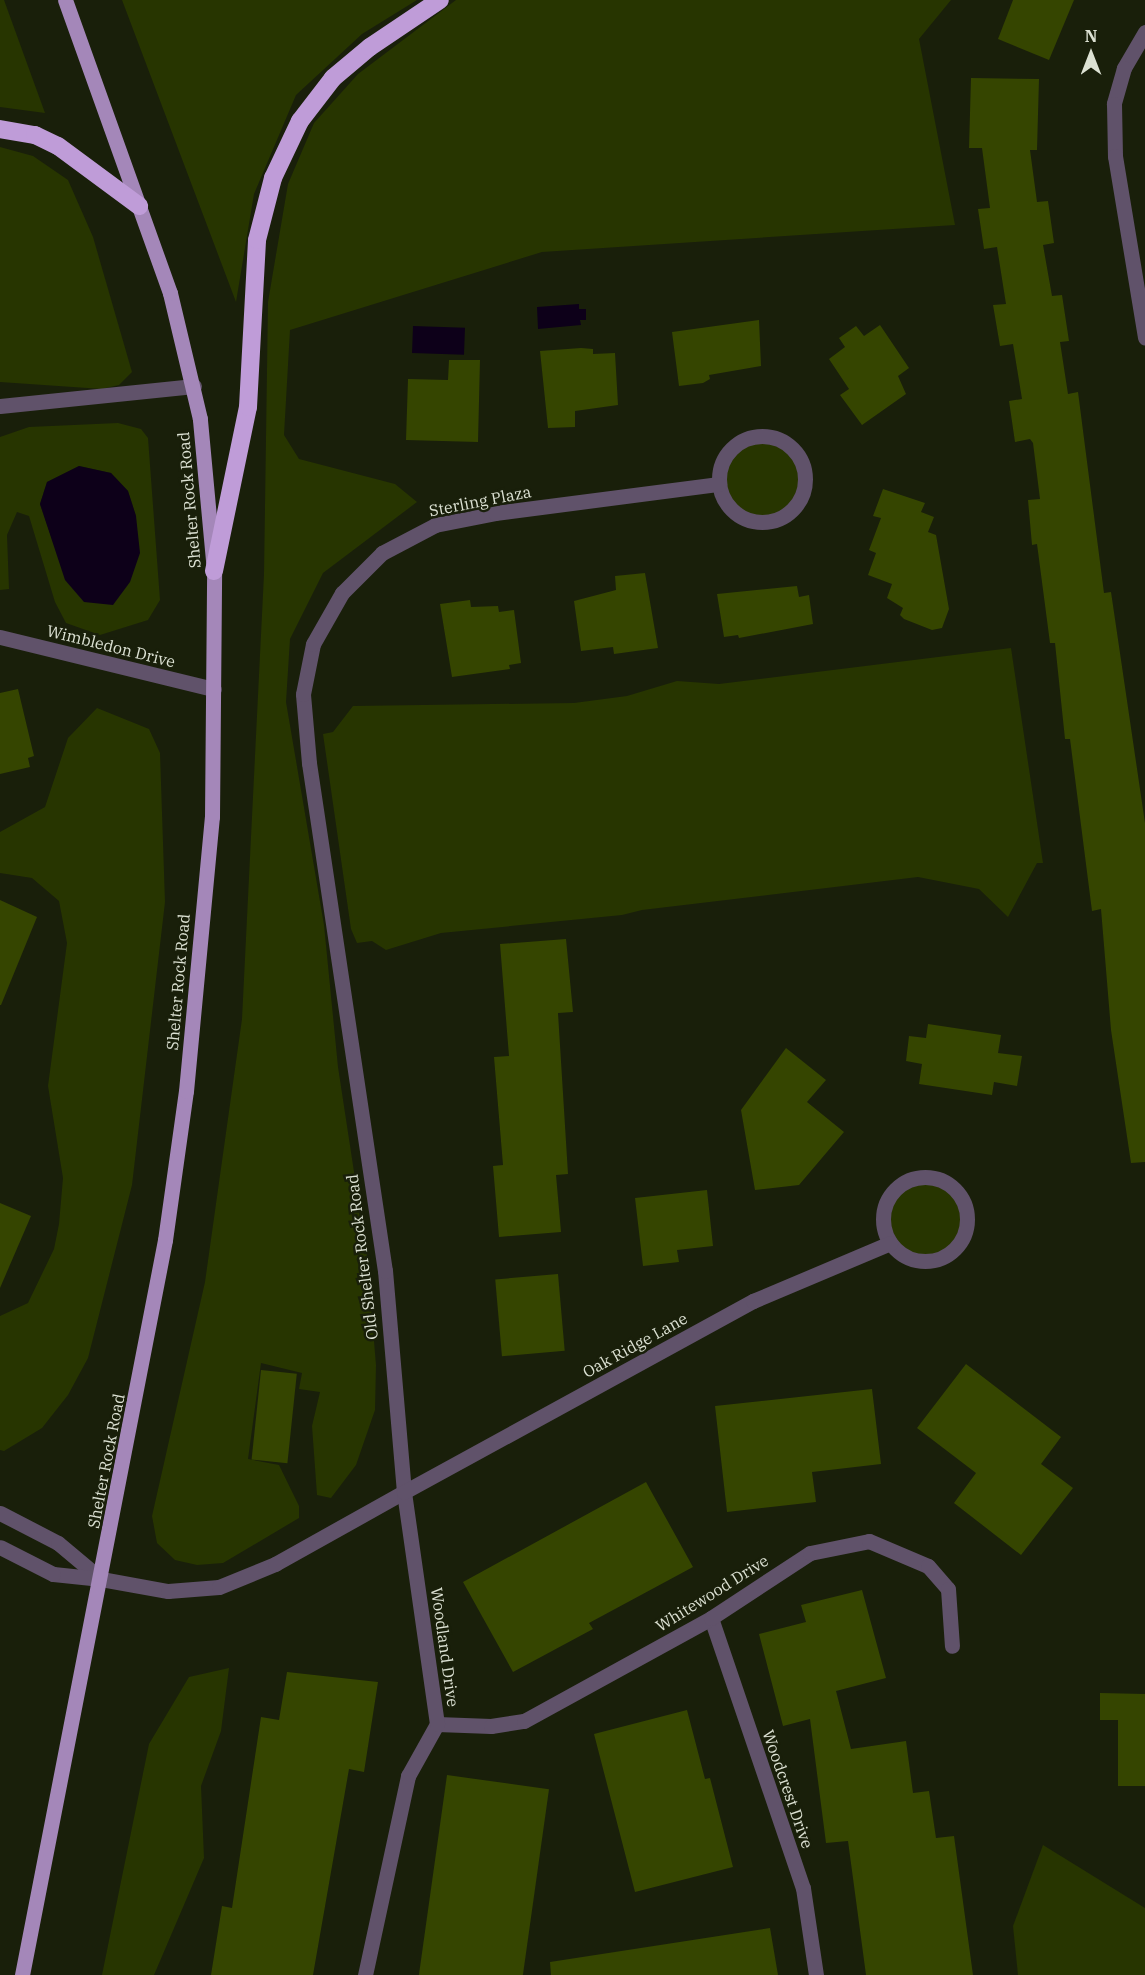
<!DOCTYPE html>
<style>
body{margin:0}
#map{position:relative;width:1145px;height:1975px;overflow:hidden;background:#191f0a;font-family:"IBM Plex Serif",serif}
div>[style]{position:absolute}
.green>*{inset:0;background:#273500}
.round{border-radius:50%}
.water>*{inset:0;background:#0d0019;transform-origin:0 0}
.building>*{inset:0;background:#354500;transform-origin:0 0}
.minor>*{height:15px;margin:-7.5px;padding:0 7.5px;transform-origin:7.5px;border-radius:7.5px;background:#60526a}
.minor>.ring{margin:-7.5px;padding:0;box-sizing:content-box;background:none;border:15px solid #60526a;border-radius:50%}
.major>*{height:15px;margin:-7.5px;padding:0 7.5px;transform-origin:7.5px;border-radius:7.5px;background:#a487b9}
.highway>*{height:18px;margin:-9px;padding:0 9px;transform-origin:9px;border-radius:9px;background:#bf9cd8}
span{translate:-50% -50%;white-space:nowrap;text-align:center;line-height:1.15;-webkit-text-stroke:5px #191f0a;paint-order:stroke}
.street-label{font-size:16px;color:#dce1d3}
.north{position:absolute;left:1061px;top:24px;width:60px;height:60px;-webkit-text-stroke:4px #191f0a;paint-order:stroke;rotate:0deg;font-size:16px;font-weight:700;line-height:24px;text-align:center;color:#dce1d3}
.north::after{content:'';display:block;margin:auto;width:21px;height:27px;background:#dce1d3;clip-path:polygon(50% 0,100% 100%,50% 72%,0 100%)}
</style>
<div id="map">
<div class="green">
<div style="clip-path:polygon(0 0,4px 0,45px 113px,0 107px)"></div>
<div style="clip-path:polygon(122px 0,417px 0,362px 34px,296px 95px,254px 194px,236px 302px)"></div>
<div style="clip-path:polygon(456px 0,951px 0,919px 39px,955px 225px,542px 252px,290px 330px,284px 435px,299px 459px,395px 484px,417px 502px,323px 573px,290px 639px,286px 702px,324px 925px,338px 1067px,367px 1257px,376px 1365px,375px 1410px,356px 1465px,331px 1498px,317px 1495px,312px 1426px,320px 1392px,299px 1389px,302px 1373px,261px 1363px,248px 1459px,279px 1465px,299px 1506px,299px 1518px,223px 1563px,197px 1565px,175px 1560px,157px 1543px,152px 1516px,205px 1282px,242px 1019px,264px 574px,268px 302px,288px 184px,314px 123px,358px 74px)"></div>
<div style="clip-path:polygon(0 147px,33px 156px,68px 180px,93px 237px,132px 372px,119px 385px,102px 389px,0 382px)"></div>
<div style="clip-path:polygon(evenodd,118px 423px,141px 429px,148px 438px,160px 600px,148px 620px,100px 635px,66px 623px,55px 602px,29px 516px,17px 512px,7px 535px,9px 589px,0 590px,0 437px,29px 427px,118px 423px,79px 466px,111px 473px,128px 491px,136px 516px,53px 542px,40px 504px,47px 482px,79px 466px)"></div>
<div class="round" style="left:719px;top:436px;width:86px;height:86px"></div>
<div style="clip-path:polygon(1011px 648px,1043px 863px,1037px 863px,1008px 917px,979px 889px,918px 877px,642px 910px,622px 915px,441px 933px,386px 950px,372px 941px,357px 943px,351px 929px,323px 734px,333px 732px,353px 706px,574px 703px,627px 696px,677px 681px,719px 684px)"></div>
<div style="clip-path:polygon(97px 708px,149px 729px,160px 753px,165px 902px,132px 1185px,88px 1358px,68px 1395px,42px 1428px,4px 1451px,0 1450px,0 1316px,28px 1303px,54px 1249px,59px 1224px,63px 1178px,48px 1086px,67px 943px,59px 901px,32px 878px,0 873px,0 832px,45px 807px,68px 738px)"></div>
<div class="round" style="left:883px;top:1177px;width:84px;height:84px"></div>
<div style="clip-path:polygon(229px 1668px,221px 1731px,201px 1786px,204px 1858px,154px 1975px,102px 1975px,149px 1744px,189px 1677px)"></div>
<div style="clip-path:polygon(1043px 1845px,1145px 1908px,1145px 1975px,1018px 1975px,1013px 1926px)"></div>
</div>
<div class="water">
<div style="clip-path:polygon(579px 304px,579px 309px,586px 309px,586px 320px,580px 320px,581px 325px,538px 329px,537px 307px)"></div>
<div style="left:413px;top:326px;width:52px;height:27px;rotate:2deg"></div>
<div style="clip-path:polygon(79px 466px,111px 473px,128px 491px,136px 516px,140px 553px,130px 582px,113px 605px,84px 602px,65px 580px,40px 504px,47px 482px)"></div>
</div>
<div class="building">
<div style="clip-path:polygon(1013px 0,1074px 0,1049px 60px,998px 39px)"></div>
<div style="clip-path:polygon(971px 78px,1039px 79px,1037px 150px,1030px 150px,1037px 202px,1048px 201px,1054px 243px,1043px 245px,1052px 296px,1062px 295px,1069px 341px,1060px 342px,1068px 394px,1078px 392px,1104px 593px,1111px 592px,1145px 823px,1145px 1162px,1131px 1163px,1111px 1030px,1101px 909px,1092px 911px,1070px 739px,1065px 739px,1055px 643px,1050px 643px,1037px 544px,1032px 545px,1028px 500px,1040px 499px,1033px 443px,1030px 439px,1015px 442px,1009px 401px,1022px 399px,1013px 344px,1000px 346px,993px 305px,1006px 304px,997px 247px,984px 249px,978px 209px,990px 208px,982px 148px,969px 148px)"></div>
<div style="clip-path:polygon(759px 320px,761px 366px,709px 375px,710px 379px,703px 383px,679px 386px,672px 332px)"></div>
<div style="clip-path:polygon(880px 325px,909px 368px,898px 376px,906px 394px,862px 425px,840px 395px,849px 389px,829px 359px,845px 347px,839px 338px,856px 326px,864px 336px)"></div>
<div style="clip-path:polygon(581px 348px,593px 349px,593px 354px,615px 353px,618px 405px,575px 411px,575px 427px,548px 428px,540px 351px)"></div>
<div style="clip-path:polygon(449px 360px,480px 360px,478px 442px,406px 440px,408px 379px,448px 380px)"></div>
<div style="clip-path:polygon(883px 489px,925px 503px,921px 512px,934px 517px,928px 532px,936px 535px,949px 609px,942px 628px,932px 630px,904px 619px,900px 615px,903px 608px,887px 598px,892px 584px,868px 575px,876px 553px,869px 550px,881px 518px,873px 516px)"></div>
<div style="clip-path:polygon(645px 573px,658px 648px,614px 654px,613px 647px,581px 651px,574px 601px,616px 590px,615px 576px)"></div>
<div style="clip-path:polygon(797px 586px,799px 597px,809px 595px,813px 624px,739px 638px,738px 635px,724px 637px,717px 594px)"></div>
<div style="clip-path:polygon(470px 600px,471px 607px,498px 606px,499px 612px,514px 610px,521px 663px,509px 665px,510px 669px,452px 677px,440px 604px)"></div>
<div style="clip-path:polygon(18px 689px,34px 756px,28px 758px,30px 767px,0 774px,0 693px)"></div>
<div style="clip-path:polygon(0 900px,37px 917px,1px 1005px,0 1005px)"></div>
<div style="clip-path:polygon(566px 939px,573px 1012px,558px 1013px,568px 1174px,556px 1175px,561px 1232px,499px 1237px,493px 1166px,503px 1165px,494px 1057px,509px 1056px,500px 944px)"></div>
<div style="clip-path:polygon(928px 1024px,1001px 1035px,998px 1053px,1022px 1056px,1017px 1086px,994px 1082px,992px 1095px,919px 1084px,922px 1064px,906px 1061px,909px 1036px,926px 1038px)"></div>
<div style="clip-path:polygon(786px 1048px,826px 1080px,807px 1102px,844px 1132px,799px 1185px,755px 1190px,741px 1110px)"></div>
<div style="clip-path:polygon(707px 1190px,713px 1246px,677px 1250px,679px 1262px,643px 1266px,635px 1198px)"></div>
<div style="clip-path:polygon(0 1203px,31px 1216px,0 1288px)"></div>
<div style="left:558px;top:1274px;width:77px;height:63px;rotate:85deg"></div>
<div style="clip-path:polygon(966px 1364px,1061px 1437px,1041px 1464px,1073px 1488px,1021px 1555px,954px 1503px,976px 1473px,917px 1428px)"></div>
<div style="left:261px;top:1370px;width:36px;height:90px;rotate:6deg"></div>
<div style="clip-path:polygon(872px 1389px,881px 1464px,812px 1472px,816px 1502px,727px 1512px,715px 1406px)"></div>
<div style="clip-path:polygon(646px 1482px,693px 1567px,589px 1623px,593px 1629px,513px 1672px,463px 1582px)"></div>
<div style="clip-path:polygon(862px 1590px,886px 1678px,836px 1691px,851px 1749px,906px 1741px,913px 1793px,929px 1791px,936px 1838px,954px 1836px,973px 1975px,866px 1975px,848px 1841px,826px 1843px,810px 1719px,783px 1726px,759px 1634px,806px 1622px,801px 1605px)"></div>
<div style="clip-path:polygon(287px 1672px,378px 1682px,364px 1772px,349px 1769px,313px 1975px,211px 1975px,222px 1906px,232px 1908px,261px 1717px,279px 1720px)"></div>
<div style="clip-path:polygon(1100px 1693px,1145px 1694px,1145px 1786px,1118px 1786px,1118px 1720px,1100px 1720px)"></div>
<div style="clip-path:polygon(687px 1710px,705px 1779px,710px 1778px,733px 1867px,635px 1892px,594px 1734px)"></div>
<div style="left:447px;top:1775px;width:103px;height:202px;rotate:8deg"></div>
<div style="clip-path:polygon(770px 1928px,778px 1975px,551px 1975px,550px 1962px)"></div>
</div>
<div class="minor">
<div style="left:1145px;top:32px;width:42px;rotate:120.3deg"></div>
<div style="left:1124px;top:68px;width:37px;rotate:106deg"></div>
<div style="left:1114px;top:104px;width:52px;rotate:88.9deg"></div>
<div style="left:1115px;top:156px;width:184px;rotate:80.6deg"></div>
<div style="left:0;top:406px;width:195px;rotate:-5.9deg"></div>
<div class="ring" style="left:719px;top:436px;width:71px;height:71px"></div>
<div style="left:0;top:637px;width:220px;rotate:13.7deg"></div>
<div class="ring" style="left:883px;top:1177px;width:69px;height:69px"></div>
<div style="left:0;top:1513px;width:65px;rotate:27.3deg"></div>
<div style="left:58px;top:1543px;width:56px;rotate:39.9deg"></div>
<div style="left:101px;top:1579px;width:48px;rotate:-174.1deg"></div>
<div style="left:53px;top:1574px;width:59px;rotate:-153deg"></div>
<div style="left:101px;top:1579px;width:68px;rotate:10.2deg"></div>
<div style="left:168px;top:1591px;width:51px;rotate:-4.5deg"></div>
<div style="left:219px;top:1587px;width:61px;rotate:-22.3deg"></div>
<div style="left:275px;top:1564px;width:148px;rotate:-29.2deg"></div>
<div style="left:404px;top:1492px;width:222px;rotate:-94.9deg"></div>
<div style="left:385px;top:1271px;width:514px;rotate:-98.51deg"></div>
<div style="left:309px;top:763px;width:69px;rotate:-95deg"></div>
<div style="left:303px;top:694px;width:51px;rotate:-78.7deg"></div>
<div style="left:313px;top:644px;width:59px;rotate:-60.4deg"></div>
<div style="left:342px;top:593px;width:57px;rotate:-45deg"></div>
<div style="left:382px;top:553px;width:60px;rotate:-27.8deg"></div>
<div style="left:435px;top:525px;width:61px;rotate:-11.3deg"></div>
<div style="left:495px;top:513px;width:226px;rotate:-7.4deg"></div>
<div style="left:711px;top:1618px;width:285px;rotate:71.2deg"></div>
<div style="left:803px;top:1888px;width:88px;rotate:81.5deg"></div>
<div style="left:437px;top:1724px;width:54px;rotate:2.1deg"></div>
<div style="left:491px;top:1726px;width:33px;rotate:-9deg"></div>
<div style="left:524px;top:1721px;width:213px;rotate:-28.8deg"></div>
<div style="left:711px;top:1618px;width:118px;rotate:-33.3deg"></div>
<div style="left:810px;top:1553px;width:60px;rotate:-11.5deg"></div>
<div style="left:869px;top:1541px;width:64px;rotate:23deg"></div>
<div style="left:928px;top:1566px;width:30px;rotate:49deg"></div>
<div style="left:948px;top:1589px;width:57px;rotate:86deg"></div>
<div style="left:365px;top:1975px;width:204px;rotate:-77.8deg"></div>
<div style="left:408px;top:1776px;width:60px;rotate:-60.9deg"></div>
<div style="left:437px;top:1724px;width:234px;rotate:-98.1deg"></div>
<div style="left:404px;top:1492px;width:398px;rotate:-28.7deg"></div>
<div style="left:753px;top:1301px;width:149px;rotate:-22.9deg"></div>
</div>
<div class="major">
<div style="left:22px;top:1975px;width:749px;rotate:-78.99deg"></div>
<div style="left:165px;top:1240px;width:150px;rotate:-82deg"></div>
<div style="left:186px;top:1091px;width:275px;rotate:-84.6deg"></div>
<div style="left:212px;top:817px;width:246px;rotate:-89.5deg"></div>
<div style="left:214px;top:571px;width:153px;rotate:-95.3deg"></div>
<div style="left:200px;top:419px;width:130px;rotate:-103.4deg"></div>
<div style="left:170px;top:293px;width:311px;rotate:-109.7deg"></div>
</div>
<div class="highway">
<div style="left:0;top:129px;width:36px;rotate:10deg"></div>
<div style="left:35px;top:135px;width:25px;rotate:26deg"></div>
<div style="left:58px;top:146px;width:101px;rotate:36.5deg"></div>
<div style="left:214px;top:571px;width:167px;rotate:-78.3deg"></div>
<div style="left:248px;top:407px;width:167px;rotate:-86.9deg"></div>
<div style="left:257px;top:240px;width:64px;rotate:-75.5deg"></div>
<div style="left:273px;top:178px;width:63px;rotate:-64.7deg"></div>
<div style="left:300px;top:121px;width:54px;rotate:-52.5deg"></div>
<div style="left:333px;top:78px;width:48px;rotate:-40deg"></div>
<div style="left:370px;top:47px;width:84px;rotate:-33.9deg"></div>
</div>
<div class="street-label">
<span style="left:189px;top:500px;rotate:-95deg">Shelter Rock Road</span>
<span style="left:480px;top:501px;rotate:-11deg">Sterling Plaza</span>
<span style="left:111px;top:646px;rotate:14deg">Wimbledon Drive</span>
<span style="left:178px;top:982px;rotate:-85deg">Shelter Rock Road</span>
<span style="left:362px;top:1257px;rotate:-97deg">Old Shelter Rock Road</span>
<span style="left:635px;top:1345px;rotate:-29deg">Oak Ridge Lane</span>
<span style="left:106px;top:1461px;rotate:-79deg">Shelter Rock Road</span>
<span style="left:712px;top:1593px;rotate:-32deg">Whitewood Drive</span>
<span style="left:445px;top:1647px;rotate:82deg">Woodland Drive</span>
<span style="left:788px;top:1789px;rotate:71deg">Woodcrest Drive</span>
</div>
<div class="north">N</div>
</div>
